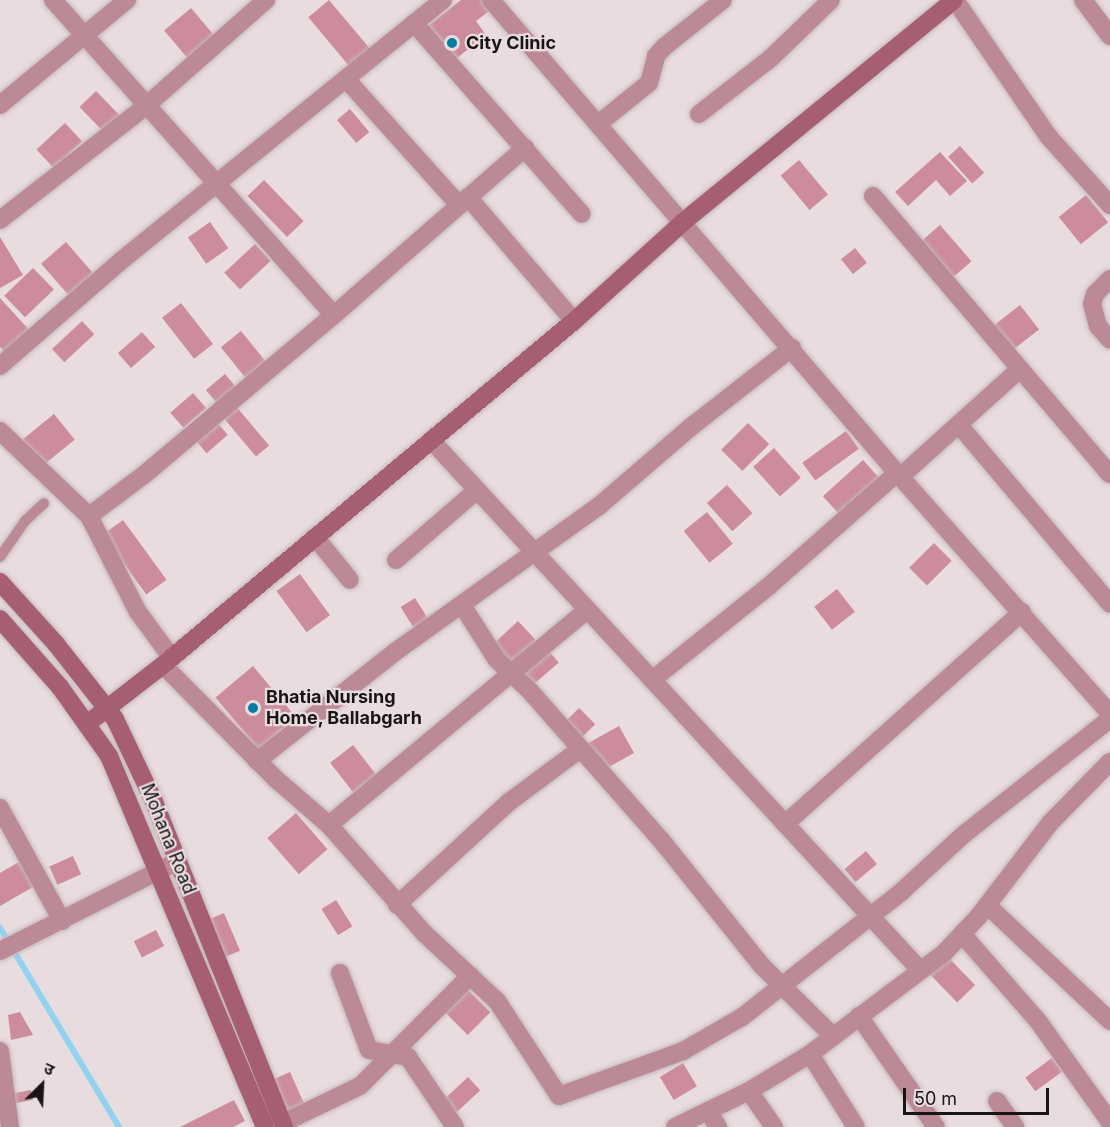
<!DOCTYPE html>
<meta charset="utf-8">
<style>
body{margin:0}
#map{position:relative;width:1110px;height:1127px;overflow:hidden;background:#e9dcdf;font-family:Inter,"Noto Sans Devanagari",sans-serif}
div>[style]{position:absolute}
.stream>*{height:6px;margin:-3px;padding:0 3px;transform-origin:3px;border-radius:3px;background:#90d3f1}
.building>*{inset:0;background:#cc8c9c;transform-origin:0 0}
.roads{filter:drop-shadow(0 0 2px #c4b8bb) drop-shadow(0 0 2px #c4b8bb)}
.lane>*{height:10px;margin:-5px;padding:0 5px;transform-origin:5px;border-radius:5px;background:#bc8a96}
.street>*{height:18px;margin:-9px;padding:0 9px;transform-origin:9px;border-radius:9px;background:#bc8a96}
.secondary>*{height:18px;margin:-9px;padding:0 9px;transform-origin:9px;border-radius:9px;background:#a65f72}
.dots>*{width:16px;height:16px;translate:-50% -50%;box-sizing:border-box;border:3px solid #e9dcdf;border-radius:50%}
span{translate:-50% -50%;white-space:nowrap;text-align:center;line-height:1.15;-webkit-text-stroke:4.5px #e9dcdf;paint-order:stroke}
.poi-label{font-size:18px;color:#191516;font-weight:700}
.left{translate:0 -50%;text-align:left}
.street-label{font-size:18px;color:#191516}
.north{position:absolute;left:12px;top:1055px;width:60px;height:60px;-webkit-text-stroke:4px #e9dcdf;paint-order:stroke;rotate:24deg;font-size:16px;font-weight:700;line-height:24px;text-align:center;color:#191516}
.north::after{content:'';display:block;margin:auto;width:21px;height:27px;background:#191516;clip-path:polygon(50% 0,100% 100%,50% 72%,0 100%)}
.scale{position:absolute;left:903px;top:1088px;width:146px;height:27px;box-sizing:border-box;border:3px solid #191516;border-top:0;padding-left:8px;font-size:18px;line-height:21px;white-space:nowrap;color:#191516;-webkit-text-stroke:4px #e9dcdf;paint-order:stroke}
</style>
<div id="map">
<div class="stream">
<div style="left:0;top:928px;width:232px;rotate:59.1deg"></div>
</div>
<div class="building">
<div style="left:329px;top:0;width:69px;height:27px;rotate:50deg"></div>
<div style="clip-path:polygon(461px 0,485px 0,492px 9px,476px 21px,486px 35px,452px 62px,425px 28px)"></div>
<div style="left:191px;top:8px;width:38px;height:35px;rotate:50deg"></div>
<div style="left:96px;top:91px;width:37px;height:23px;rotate:46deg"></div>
<div style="left:350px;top:109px;width:30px;height:17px;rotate:50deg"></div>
<div style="left:65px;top:123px;width:25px;height:39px;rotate:47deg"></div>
<div style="left:960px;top:146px;width:36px;height:16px;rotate:48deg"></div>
<div style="clip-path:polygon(940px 152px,967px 181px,950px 196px,936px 180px,908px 206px,895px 192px)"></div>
<div style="left:799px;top:160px;width:45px;height:24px;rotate:50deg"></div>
<div style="left:264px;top:180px;width:57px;height:23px;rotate:46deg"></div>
<div style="left:1086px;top:195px;width:35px;height:35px;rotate:51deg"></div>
<div style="left:210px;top:222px;width:32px;height:27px;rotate:55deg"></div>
<div style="left:940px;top:225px;width:48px;height:29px;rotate:49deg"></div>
<div style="clip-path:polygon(0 237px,23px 275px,0 288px)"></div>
<div style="left:66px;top:242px;width:41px;height:33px;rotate:49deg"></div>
<div style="left:255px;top:244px;width:23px;height:42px;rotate:47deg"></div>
<div style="left:855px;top:248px;width:19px;height:18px;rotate:51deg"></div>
<div style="left:33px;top:268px;width:30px;height:40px;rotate:46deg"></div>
<div style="clip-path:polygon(0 298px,31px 332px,7px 354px,0 347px)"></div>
<div style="left:181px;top:303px;width:52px;height:24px;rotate:52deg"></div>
<div style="left:1020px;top:305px;width:31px;height:38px;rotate:52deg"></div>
<div style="left:82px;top:321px;width:18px;height:41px;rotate:47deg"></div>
<div style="left:241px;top:331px;width:45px;height:26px;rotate:51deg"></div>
<div style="left:142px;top:332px;width:20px;height:32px;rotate:49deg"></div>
<div style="left:225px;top:374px;width:17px;height:25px;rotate:50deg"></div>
<div style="left:193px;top:393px;width:20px;height:30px;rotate:49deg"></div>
<div style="left:235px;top:405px;width:53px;height:17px;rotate:50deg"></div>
<div style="left:54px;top:414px;width:33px;height:40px;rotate:51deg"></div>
<div style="left:214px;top:419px;width:21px;height:28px;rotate:49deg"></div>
<div style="left:748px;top:423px;width:30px;height:38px;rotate:45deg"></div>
<div style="left:846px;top:431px;width:22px;height:54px;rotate:54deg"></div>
<div style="left:774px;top:448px;width:40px;height:28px;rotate:48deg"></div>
<div style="left:863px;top:460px;width:25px;height:54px;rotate:48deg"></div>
<div style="left:727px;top:485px;width:38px;height:27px;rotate:48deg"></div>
<div style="left:707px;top:512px;width:41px;height:30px;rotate:51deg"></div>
<div style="left:123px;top:520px;width:74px;height:25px;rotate:54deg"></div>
<div style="left:934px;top:543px;width:25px;height:35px;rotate:45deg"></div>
<div style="left:300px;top:574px;width:51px;height:29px;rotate:54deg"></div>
<div style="left:837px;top:589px;width:29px;height:29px;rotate:52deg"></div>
<div style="left:415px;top:598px;width:26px;height:17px;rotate:58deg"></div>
<div style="left:518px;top:621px;width:26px;height:35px;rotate:47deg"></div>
<div style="left:547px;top:649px;width:18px;height:35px;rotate:49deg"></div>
<div style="left:253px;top:666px;width:67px;height:49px;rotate:50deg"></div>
<div style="left:579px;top:708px;width:23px;height:23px;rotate:45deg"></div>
<div style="left:619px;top:726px;width:31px;height:37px;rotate:61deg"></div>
<div style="left:353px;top:745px;width:37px;height:29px;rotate:52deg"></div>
<div style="left:296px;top:813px;width:48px;height:38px;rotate:49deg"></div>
<div style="left:866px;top:851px;width:17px;height:28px;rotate:50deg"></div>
<div style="left:73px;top:856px;width:20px;height:26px;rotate:66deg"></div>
<div style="clip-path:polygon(19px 862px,33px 887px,0 906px,0 873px)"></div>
<div style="left:336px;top:900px;width:31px;height:17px;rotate:58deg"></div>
<div style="left:224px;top:913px;width:41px;height:24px;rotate:67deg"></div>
<div style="left:156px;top:930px;width:18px;height:25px;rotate:63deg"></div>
<div style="left:948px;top:957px;width:39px;height:25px;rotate:46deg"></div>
<div style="left:467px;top:989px;width:33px;height:32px;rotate:45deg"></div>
<div style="clip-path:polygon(20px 1012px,33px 1035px,11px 1040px,8px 1015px)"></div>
<div style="left:1052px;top:1058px;width:17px;height:33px;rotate:54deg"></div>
<div style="left:683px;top:1063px;width:27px;height:27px;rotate:59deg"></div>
<div style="left:290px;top:1072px;width:43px;height:25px;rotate:66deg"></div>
<div style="left:468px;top:1077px;width:18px;height:36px;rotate:47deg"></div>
<div style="left:31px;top:1090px;width:10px;height:22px;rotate:79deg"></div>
<div style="clip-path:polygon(234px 1100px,245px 1121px,233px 1127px,180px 1127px)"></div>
</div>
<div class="roads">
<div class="lane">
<div style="left:0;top:557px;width:44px;rotate:-55.2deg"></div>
<div style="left:25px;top:521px;width:26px;rotate:-43deg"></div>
</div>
<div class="street">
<div style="left:53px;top:0;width:422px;rotate:48.3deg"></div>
<div style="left:491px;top:0;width:623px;rotate:49.36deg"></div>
<div style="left:897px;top:473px;width:322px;rotate:48.5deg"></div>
<div style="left:955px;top:0;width:165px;rotate:55.6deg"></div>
<div style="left:1048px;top:136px;width:93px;rotate:48.1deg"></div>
<div style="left:1083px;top:0;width:45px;rotate:53.1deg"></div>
<div style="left:414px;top:23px;width:254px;rotate:48.7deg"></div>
<div style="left:346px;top:79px;width:169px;rotate:48.1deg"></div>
<div style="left:0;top:105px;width:165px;rotate:-39.6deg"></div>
<div style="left:699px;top:114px;width:91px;rotate:-37.9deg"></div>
<div style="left:771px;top:58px;width:83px;rotate:-44deg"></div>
<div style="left:598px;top:124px;width:65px;rotate:-38.8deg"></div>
<div style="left:649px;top:83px;width:28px;rotate:-75deg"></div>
<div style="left:656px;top:56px;width:12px;rotate:-48deg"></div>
<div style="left:664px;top:47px;width:75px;rotate:-38.5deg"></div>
<div style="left:873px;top:196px;width:365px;rotate:49.6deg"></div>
<div style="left:468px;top:197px;width:163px;rotate:49.5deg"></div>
<div style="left:0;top:220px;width:187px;rotate:-38deg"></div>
<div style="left:147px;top:105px;width:159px;rotate:-41.4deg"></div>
<div style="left:1110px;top:279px;width:21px;rotate:135deg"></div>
<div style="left:1095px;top:294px;width:10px;rotate:107deg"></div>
<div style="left:1092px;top:304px;width:23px;rotate:75deg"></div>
<div style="left:1098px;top:326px;width:18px;rotate:49deg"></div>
<div style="left:0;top:366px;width:162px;rotate:-41deg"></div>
<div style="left:122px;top:260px;width:413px;rotate:-39deg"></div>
<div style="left:959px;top:425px;width:234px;rotate:49.8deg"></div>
<div style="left:0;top:431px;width:123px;rotate:43.7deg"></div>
<div style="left:89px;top:516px;width:108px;rotate:63deg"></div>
<div style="left:138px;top:612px;width:56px;rotate:53.7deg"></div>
<div style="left:431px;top:440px;width:721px;rotate:47.3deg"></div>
<div style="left:900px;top:477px;width:161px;rotate:-42deg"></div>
<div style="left:89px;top:516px;width:70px;rotate:-36.9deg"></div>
<div style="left:145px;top:474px;width:247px;rotate:-40.1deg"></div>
<div style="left:334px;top:315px;width:254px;rotate:-41.2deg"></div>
<div style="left:315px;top:537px;width:55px;rotate:50.9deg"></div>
<div style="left:396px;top:560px;width:107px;rotate:-40.8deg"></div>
<div style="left:462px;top:605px;width:65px;rotate:57.5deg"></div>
<div style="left:497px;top:660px;width:45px;rotate:43.2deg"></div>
<div style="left:530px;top:691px;width:198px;rotate:48.7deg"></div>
<div style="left:661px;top:840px;width:161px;rotate:51.3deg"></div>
<div style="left:762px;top:966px;width:100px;rotate:44.6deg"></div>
<div style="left:163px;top:665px;width:162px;rotate:45.3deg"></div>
<div style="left:277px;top:780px;width:69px;rotate:40.9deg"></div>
<div style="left:329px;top:825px;width:144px;rotate:48.7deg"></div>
<div style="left:424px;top:933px;width:100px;rotate:43deg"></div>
<div style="left:497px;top:1001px;width:113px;rotate:56.9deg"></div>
<div style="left:559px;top:1096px;width:132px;rotate:-19.9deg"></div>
<div style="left:683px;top:1051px;width:68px;rotate:-30deg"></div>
<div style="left:742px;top:1017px;width:201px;rotate:-38.1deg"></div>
<div style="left:900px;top:893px;width:86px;rotate:-42.6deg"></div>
<div style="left:963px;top:835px;width:187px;rotate:-38.3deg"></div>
<div style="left:652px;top:680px;width:151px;rotate:-38.8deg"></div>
<div style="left:770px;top:585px;width:169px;rotate:-41.4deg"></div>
<div style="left:257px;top:761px;width:176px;rotate:-38.3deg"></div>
<div style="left:395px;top:652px;width:251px;rotate:-35.6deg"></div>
<div style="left:599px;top:506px;width:123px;rotate:-40.7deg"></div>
<div style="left:692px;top:426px;width:127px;rotate:-38deg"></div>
<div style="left:0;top:808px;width:129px;rotate:61.2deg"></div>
<div style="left:785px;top:824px;width:318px;rotate:-41.8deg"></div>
<div style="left:329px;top:825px;width:336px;rotate:-39.8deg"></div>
<div style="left:397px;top:905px;width:152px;rotate:-42.6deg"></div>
<div style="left:509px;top:802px;width:87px;rotate:-36.6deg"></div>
<div style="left:987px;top:905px;width:169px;rotate:43.3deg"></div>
<div style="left:962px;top:934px;width:116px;rotate:48.9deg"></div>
<div style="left:1038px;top:1021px;width:124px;rotate:54.5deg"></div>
<div style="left:0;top:951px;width:199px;rotate:-26.8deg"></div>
<div style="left:340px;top:973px;width:82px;rotate:69.4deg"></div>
<div style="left:369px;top:1050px;width:40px;rotate:10deg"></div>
<div style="left:408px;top:1057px;width:84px;rotate:56.1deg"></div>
<div style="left:859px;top:1016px;width:135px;rotate:55.3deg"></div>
<div style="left:0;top:1051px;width:77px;rotate:82.5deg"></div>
<div style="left:810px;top:1054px;width:86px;rotate:57.8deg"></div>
<div style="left:749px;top:1091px;width:44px;rotate:55.2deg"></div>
<div style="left:997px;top:1101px;width:32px;rotate:55deg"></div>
<div style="left:708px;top:1111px;width:19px;rotate:58deg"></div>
<div style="left:283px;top:1123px;width:85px;rotate:-25.7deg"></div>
<div style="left:360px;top:1086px;width:156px;rotate:-45deg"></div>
<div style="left:675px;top:1127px;width:82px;rotate:-25.9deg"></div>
<div style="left:749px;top:1091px;width:71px;rotate:-31.2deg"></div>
<div style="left:810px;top:1054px;width:168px;rotate:-37deg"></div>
<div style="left:944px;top:953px;width:50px;rotate:-46.6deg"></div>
<div style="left:978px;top:917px;width:118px;rotate:-52.5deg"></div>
<div style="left:1050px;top:823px;width:86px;rotate:-45.5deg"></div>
</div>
<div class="secondary">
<div style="left:0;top:582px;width:84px;rotate:47.9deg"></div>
<div style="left:56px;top:644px;width:95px;rotate:51.8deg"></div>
<div style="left:115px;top:719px;width:89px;rotate:64.6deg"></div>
<div style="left:153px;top:799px;width:353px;rotate:68.2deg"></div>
<div style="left:0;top:619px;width:91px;rotate:48.6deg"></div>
<div style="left:60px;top:687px;width:85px;rotate:54.6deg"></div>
<div style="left:109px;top:756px;width:402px;rotate:67.2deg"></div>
<div style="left:88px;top:723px;width:95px;rotate:-37.7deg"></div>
<div style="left:163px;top:665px;width:536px;rotate:-39.93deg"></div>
<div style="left:574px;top:321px;width:147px;rotate:-42.2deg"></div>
<div style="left:683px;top:222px;width:350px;rotate:-39.3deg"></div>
</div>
</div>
<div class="dots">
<div style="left:452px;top:43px;background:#037ea4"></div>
<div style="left:253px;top:708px;background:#037ea4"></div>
</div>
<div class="poi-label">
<span class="left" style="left:466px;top:43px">City Clinic</span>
<span class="left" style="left:266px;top:708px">Bhatia Nursing<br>Home, Ballabgarh</span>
</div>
<div class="street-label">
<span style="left:168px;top:839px;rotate:68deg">Mohana Road</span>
</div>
<div class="north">उ</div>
<div class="scale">50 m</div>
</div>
